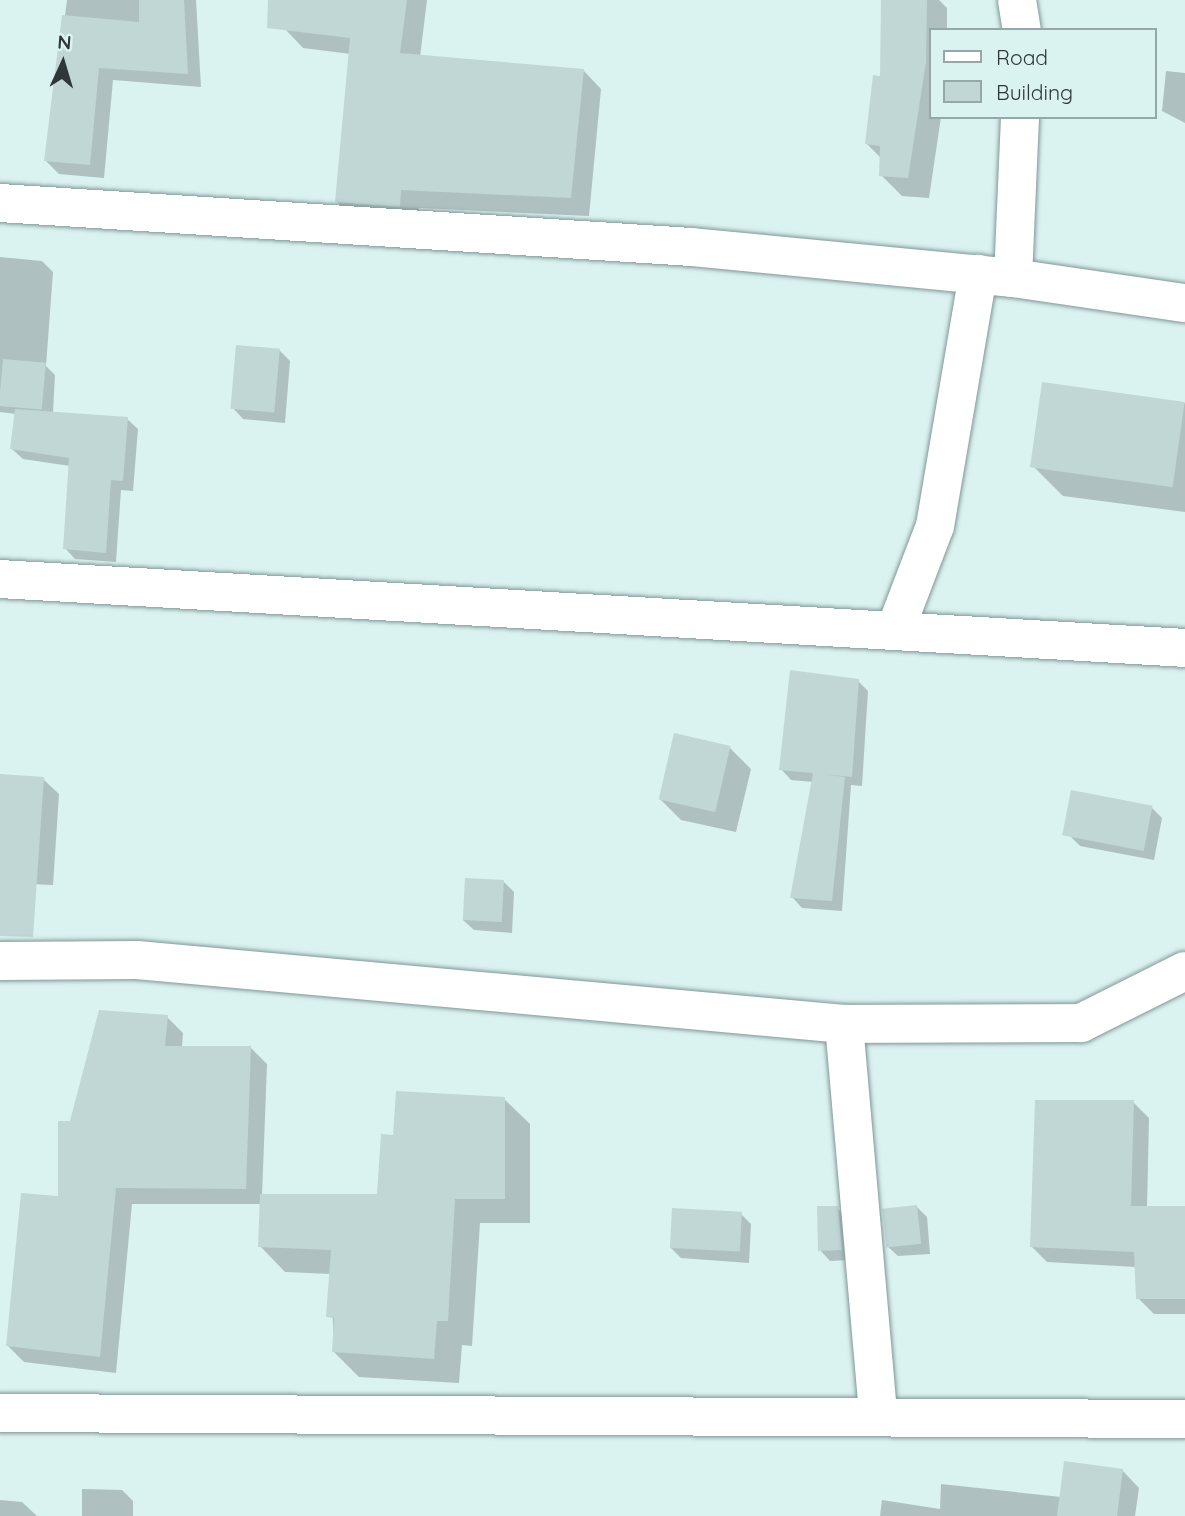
<!DOCTYPE html>
<style>
body{margin:0}
#map{position:relative;width:1185px;height:1516px;overflow:hidden;background:#daf2f0;font-family:Quicksand,sans-serif}
div>[style]{position:absolute}
.shadow>*{inset:0;background:#0003}
.building>*{inset:0;background:#c0d7d6;transform-origin:0 0}
.roads{filter:drop-shadow(0 0 2px #819796) drop-shadow(0 0 2px #819796)}
.street>*{height:38px;margin:-19px;padding:0 19px;transform-origin:19px;border-radius:19px;background:#fff}
span{translate:-50% -50%;white-space:nowrap;text-align:center;line-height:1.15;-webkit-text-stroke:6px #daf2f0;paint-order:stroke}
.legend{position:absolute;left:929px;top:28px;width:228px;height:91px;box-sizing:border-box;background:#daf2f0;border:2px solid #96a8a6;margin:0;padding:9px 12px;list-style:none;font-size:21px;color:#2f3838}
.legend li{display:flex;align-items:center;gap:14px;height:35px}
.legend b{width:35px;border:2px solid #96a8a6}
.north{position:absolute;left:28px;top:28px;width:70px;height:70px;-webkit-text-stroke:5px #daf2f0;paint-order:stroke;rotate:4deg;font-size:19px;font-weight:700;line-height:28px;text-align:center;color:#2f3838}
.north::after{content:'';display:block;margin:auto;width:24px;height:32px;background:#2f3838;clip-path:polygon(50% 0,100% 100%,50% 72%,0 100%)}
</style>
<div id="map">
<div class="shadow">
<div style="clip-path:polygon(67px 0,196px 0,201px 87px,113px 80px,104px 178px,59px 174px,46px 161px)"></div>
<div style="clip-path:polygon(288px 0,427px 0,420px 57px,583px 70px,601px 89px,589px 216px,419px 208px,418px 224px,355px 220px,337px 202px,351px 54px,303px 48px,285px 29px)"></div>
<div style="clip-path:polygon(883px 0,939px 0,947px 8px,947px 30px,931px 30px,931px 117px,941px 117px,929px 198px,902px 196px,881px 175px,881px 158px,867px 144px,882px 78px)"></div>
<div style="clip-path:polygon(1166px 71px,1185px 73px,1185px 123px,1162px 111px)"></div>
<div style="clip-path:polygon(0 257px,42px 261px,53px 272px,46px 366px,55px 375px,53px 413px,127px 419px,138px 429px,133px 491px,121px 490px,116px 562px,75px 559px,65px 548px,70px 466px,23px 459px,12px 449px,16px 414px,0 412px)"></div>
<div style="clip-path:polygon(279px 350px,290px 361px,285px 423px,243px 419px,233px 408px)"></div>
<div style="clip-path:polygon(1185px 403px,1185px 512px,1063px 496px,1033px 466px)"></div>
<div style="clip-path:polygon(858px 681px,868px 691px,862px 786px,851px 785px,842px 911px,802px 908px,792px 897px,813px 782px,791px 780px,781px 769px)"></div>
<div style="clip-path:polygon(730px 748px,751px 769px,736px 832px,681px 820px,660px 799px)"></div>
<div style="clip-path:polygon(0 775px,43px 779px,59px 794px,53px 885px,2px 883px,0 915px)"></div>
<div style="clip-path:polygon(1151px 807px,1162px 818px,1154px 860px,1080px 846px,1069px 835px)"></div>
<div style="clip-path:polygon(504px 882px,514px 892px,512px 933px,474px 930px,463px 920px)"></div>
<div style="clip-path:polygon(167px 1017px,183px 1033px,182px 1047px,250px 1047px,267px 1064px,262px 1196px,378px 1195px,395px 1137px,504px 1099px,530px 1124px,530px 1223px,480px 1223px,472px 1346px,462px 1345px,459px 1383px,359px 1377px,334px 1352px,331px 1274px,285px 1272px,260px 1246px,261px 1204px,132px 1204px,116px 1373px,24px 1362px,8px 1346px,59px 1198px,72px 1122px)"></div>
<div style="clip-path:polygon(1133px 1102px,1149px 1118px,1147px 1208px,1185px 1208px,1185px 1314px,1154px 1314px,1138px 1298px,1136px 1267px,1047px 1262px,1031px 1246px)"></div>
<div style="clip-path:polygon(917px 1207px,927px 1217px,930px 1254px,898px 1256px,887px 1246px)"></div>
<div style="clip-path:polygon(837px 1208px,848px 1219px,851px 1260px,830px 1261px,820px 1250px)"></div>
<div style="clip-path:polygon(741px 1214px,751px 1224px,749px 1263px,681px 1258px,671px 1248px)"></div>
<div style="clip-path:polygon(1122px 1470px,1139px 1488px,1135px 1516px,880px 1516px,882px 1500px,940px 1509px,941px 1484px,1061px 1497px)"></div>
<div style="clip-path:polygon(82px 1489px,122px 1490px,133px 1501px,133px 1516px,82px 1516px)"></div>
<div style="clip-path:polygon(0 1500px,22px 1502px,37px 1516px,0 1516px)"></div>
</div>
<div class="building">
<div style="clip-path:polygon(139px 0,184px 0,188px 74px,99px 68px,90px 165px,44px 161px,62px 15px,139px 22px)"></div>
<div style="clip-path:polygon(268px 0,407px 0,400px 53px,584px 69px,571px 198px,401px 190px,400px 207px,335px 202px,350px 38px,267px 28px)"></div>
<div style="clip-path:polygon(881px 0,927px 0,926px 62px,908px 178px,879px 176px,880px 146px,865px 144px,873px 75px,880px 76px)"></div>
<div style="left:236px;top:345px;width:44px;height:64px;rotate:5deg"></div>
<div style="left:3px;top:359px;width:43px;height:47px;rotate:5deg"></div>
<div style="left:1042px;top:382px;width:144px;height:86px;rotate:8deg"></div>
<div style="clip-path:polygon(15px 409px,128px 417px,123px 481px,111px 480px,106px 553px,63px 549px,69px 458px,10px 449px)"></div>
<div style="clip-path:polygon(790px 670px,859px 679px,852px 777px,821px 774px,845px 777px,832px 901px,790px 898px,813px 773px,779px 770px)"></div>
<div style="left:674px;top:733px;width:58px;height:68px;rotate:13deg"></div>
<div style="clip-path:polygon(0 774px,44px 777px,33px 937px,0 936px)"></div>
<div style="left:1071px;top:790px;width:83px;height:46px;rotate:11deg"></div>
<div style="left:465px;top:878px;width:39px;height:42px;rotate:3deg"></div>
<div style="clip-path:polygon(99px 1010px,168px 1015px,165px 1046px,251px 1046px,246px 1189px,116px 1188px,100px 1357px,6px 1346px,21px 1193px,58px 1196px,58px 1121px,70px 1121px)"></div>
<div style="clip-path:polygon(396px 1091px,505px 1097px,505px 1199px,455px 1199px,448px 1321px,437px 1321px,434px 1359px,332px 1352px,334px 1318px,326px 1317px,331px 1250px,258px 1247px,260px 1194px,377px 1194px,381px 1134px,393px 1135px)"></div>
<div style="clip-path:polygon(1035px 1100px,1134px 1100px,1131px 1206px,1185px 1206px,1185px 1299px,1136px 1299px,1134px 1252px,1030px 1247px)"></div>
<div style="left:917px;top:1205px;width:39px;height:35px;rotate:84deg"></div>
<div style="clip-path:polygon(817px 1206px,838px 1206px,842px 1250px,818px 1251px)"></div>
<div style="left:672px;top:1208px;width:70px;height:40px;rotate:3deg"></div>
<div style="clip-path:polygon(1064px 1461px,1123px 1469px,1117px 1516px,1057px 1516px)"></div>
</div>
<div class="roads">
<div class="street">
<div style="left:1017px;top:0;width:30px;rotate:81deg"></div>
<div style="left:0;top:203px;width:692px;rotate:3.64deg"></div>
<div style="left:691px;top:247px;width:323px;rotate:5.5deg"></div>
<div style="left:1013px;top:278px;width:174px;rotate:8.3deg"></div>
<div style="left:1013px;top:278px;width:161px;rotate:-87.5deg"></div>
<div style="left:0;top:579px;width:1187px;rotate:3.33deg"></div>
<div style="left:896px;top:628px;width:109px;rotate:-69.1deg"></div>
<div style="left:935px;top:526px;width:256px;rotate:-80.3deg"></div>
<div style="left:0;top:961px;width:137px;rotate:-0.4deg"></div>
<div style="left:137px;top:960px;width:710px;rotate:5.17deg"></div>
<div style="left:844px;top:1024px;width:237px;rotate:-0.2deg"></div>
<div style="left:1081px;top:1023px;width:116px;rotate:-26.6deg"></div>
<div style="left:844px;top:1024px;width:392px;rotate:85deg"></div>
<div style="left:0;top:1413px;width:1185px;rotate:0.29deg"></div>
</div>
</div>
<ul class="legend">
<li><b style="height:9px;background:#fff"></b>Road</li>
<li><b style="height:19px;background:#c0d7d6"></b>Building</li>
</ul>
<div class="north">N</div>
</div>
